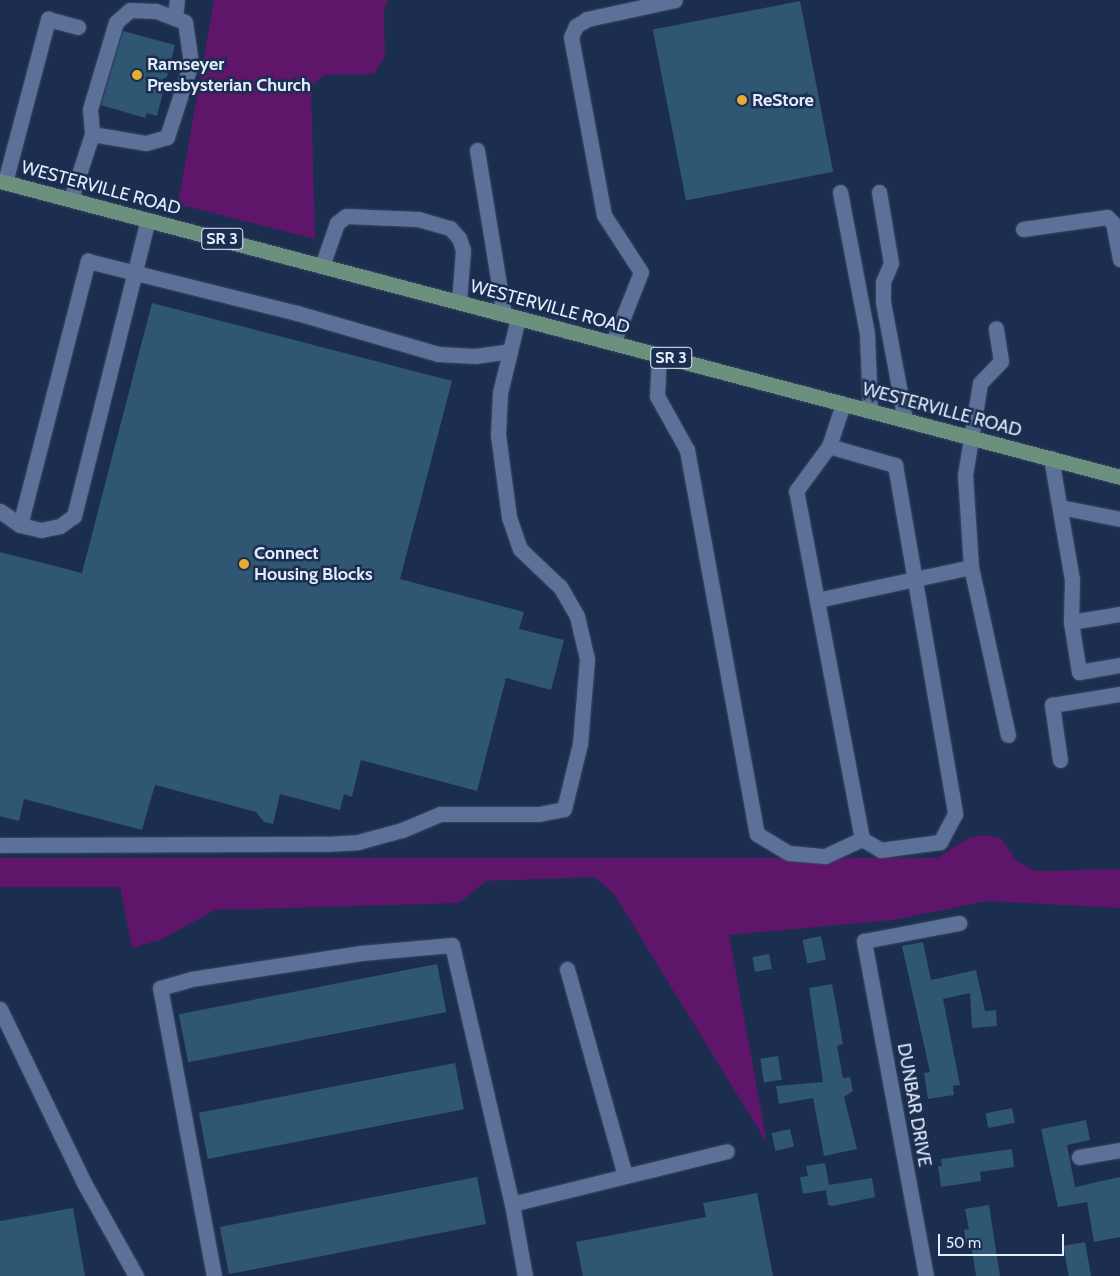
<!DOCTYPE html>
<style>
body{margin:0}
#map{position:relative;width:1120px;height:1276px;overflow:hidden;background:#1c2e4f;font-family:Cabin,sans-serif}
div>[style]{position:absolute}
.green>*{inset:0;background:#5e156a}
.building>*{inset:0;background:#2f5672;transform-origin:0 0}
.roads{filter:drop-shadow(0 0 1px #3b4964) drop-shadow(0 0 1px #3b4964)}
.minor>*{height:15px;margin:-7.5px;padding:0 7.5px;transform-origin:7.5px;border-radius:7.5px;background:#5c7197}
.major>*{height:15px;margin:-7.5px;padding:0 7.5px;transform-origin:7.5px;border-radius:7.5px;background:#6b907e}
.dots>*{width:14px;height:14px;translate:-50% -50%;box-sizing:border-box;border:2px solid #1c2e4f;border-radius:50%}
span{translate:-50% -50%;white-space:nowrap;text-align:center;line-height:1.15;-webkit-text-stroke:5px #1c2e4f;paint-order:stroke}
.shield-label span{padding:1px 4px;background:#1c2e4f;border:1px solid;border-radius:4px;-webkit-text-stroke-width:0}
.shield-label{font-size:16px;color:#e2ecfd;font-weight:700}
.poi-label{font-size:18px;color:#e2ecfd;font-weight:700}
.left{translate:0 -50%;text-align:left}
.street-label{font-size:18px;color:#e2ecfd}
.scale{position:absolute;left:938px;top:1234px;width:126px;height:22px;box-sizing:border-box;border:2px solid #e2ecfd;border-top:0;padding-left:6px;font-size:15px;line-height:18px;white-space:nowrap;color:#e2ecfd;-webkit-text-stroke:4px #1c2e4f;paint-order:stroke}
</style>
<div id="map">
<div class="green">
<div style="clip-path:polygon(214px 0,388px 0,384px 10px,385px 56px,374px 74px,324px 75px,311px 87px,315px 239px,178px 204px)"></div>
<div style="clip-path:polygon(982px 835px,1001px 838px,1017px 861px,1035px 871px,1120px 869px,1120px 908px,987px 901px,893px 920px,729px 935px,767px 1143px,614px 894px,595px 877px,486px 881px,459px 903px,215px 910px,160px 940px,132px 948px,120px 887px,0 887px,0 858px,937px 858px,967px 839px)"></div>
</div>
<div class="building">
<div style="left:800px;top:1px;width:174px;height:150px;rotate:79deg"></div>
<div style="clip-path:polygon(123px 31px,175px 45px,157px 116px,147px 113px,145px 118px,101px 105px)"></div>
<div style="clip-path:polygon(152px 303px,452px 381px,400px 579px,524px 612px,519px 629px,564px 640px,551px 690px,506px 678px,477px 791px,361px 760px,352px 797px,344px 794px,340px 810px,280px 794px,273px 824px,264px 822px,256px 812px,155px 785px,142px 830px,24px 799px,19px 821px,0 816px,0 552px,82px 573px)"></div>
<div style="left:821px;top:936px;width:24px;height:19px;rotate:78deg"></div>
<div style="clip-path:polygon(923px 942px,931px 980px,976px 970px,985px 1011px,996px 1010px,997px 1026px,972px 1028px,970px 993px,943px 999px,960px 1085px,953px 1086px,954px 1095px,928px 1099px,924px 1073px,930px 1072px,902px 946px)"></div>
<div style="left:769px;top:954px;width:15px;height:17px;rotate:79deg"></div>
<div style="left:437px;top:964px;width:49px;height:263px;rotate:79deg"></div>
<div style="clip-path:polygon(832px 984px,843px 1044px,837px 1046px,843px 1078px,850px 1077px,853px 1091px,844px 1097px,857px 1149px,824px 1156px,813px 1098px,779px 1104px,776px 1086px,823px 1082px,809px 988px)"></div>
<div style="left:778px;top:1056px;width:24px;height:18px;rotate:81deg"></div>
<div style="left:455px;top:1063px;width:47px;height:261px;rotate:79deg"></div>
<div style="left:1012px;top:1108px;width:15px;height:27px;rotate:79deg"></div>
<div style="clip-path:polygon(1086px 1120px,1090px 1140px,1067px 1145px,1075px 1187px,1120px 1177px,1120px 1237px,1094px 1242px,1087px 1202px,1058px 1207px,1041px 1129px)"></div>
<div style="left:790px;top:1129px;width:18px;height:19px;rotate:77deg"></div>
<div style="clip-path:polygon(1012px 1149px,1014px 1167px,980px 1172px,981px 1181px,941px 1187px,938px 1166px,942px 1166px,941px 1159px)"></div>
<div style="clip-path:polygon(825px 1163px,829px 1185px,872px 1178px,875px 1197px,832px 1206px,828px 1205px,826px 1190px,803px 1194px,800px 1177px,808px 1176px,806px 1166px)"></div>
<div style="left:477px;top:1177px;width:48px;height:262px;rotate:79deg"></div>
<div style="clip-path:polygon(757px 1193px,773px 1276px,583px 1276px,576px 1242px,706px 1217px,703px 1203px)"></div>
<div style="clip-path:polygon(989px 1205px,1000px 1276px,976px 1276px,971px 1243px,966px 1243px,964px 1230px,969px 1229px,965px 1209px)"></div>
<div style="clip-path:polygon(73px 1208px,85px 1276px,0 1276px,0 1221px)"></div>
<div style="left:1085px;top:1242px;width:35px;height:22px;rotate:80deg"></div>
</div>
<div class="roads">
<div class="minor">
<div style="left:175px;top:18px;width:18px;rotate:-84deg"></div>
<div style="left:477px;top:150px;width:166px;rotate:80.7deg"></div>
<div style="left:5px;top:182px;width:169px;rotate:-75.2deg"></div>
<div style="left:48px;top:19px;width:31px;rotate:15deg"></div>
<div style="left:840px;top:192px;width:145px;rotate:79.2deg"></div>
<div style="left:867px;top:334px;width:76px;rotate:87.7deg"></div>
<div style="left:879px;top:192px;width:72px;rotate:80.4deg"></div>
<div style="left:891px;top:263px;width:21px;rotate:113deg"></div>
<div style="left:883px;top:282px;width:20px;rotate:90deg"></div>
<div style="left:883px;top:302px;width:120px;rotate:79.4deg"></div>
<div style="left:71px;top:199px;width:68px;rotate:-72.1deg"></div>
<div style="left:92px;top:134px;width:55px;rotate:9.5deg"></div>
<div style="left:146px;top:143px;width:22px;rotate:-16deg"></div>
<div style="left:167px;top:137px;width:78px;rotate:-72deg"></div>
<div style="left:191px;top:63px;width:41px;rotate:-98.3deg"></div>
<div style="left:185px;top:22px;width:31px;rotate:-159deg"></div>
<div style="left:156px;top:11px;width:26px;rotate:-178deg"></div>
<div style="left:130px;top:10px;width:18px;rotate:139deg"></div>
<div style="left:116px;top:22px;width:91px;rotate:106.6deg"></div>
<div style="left:90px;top:109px;width:25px;rotate:85deg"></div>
<div style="left:1023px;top:229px;width:85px;rotate:-8.1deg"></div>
<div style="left:1107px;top:217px;width:8px;rotate:45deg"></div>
<div style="left:1113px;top:223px;width:37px;rotate:79deg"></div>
<div style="left:322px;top:266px;width:46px;rotate:-70.8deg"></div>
<div style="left:337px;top:223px;width:11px;rotate:-38deg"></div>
<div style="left:346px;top:216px;width:72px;rotate:2.4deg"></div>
<div style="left:418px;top:219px;width:33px;rotate:16deg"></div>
<div style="left:450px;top:228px;width:13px;rotate:48deg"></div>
<div style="left:459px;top:238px;width:13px;rotate:72deg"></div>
<div style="left:463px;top:250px;width:52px;rotate:94.4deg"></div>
<div style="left:613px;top:343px;width:76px;rotate:-68.5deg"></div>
<div style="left:641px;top:272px;width:68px;rotate:-123deg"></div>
<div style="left:604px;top:215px;width:181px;rotate:-100.5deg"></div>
<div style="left:571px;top:37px;width:12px;rotate:-66deg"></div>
<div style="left:576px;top:26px;width:13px;rotate:-32deg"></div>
<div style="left:587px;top:19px;width:90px;rotate:-12.2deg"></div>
<div style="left:659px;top:355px;width:41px;rotate:92.8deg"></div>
<div style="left:657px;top:396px;width:62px;rotate:60.9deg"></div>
<div style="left:687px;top:450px;width:390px;rotate:79.7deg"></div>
<div style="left:757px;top:834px;width:37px;rotate:31deg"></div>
<div style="left:789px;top:853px;width:36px;rotate:5deg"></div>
<div style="left:825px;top:856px;width:41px;rotate:-24.7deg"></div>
<div style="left:862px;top:839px;width:354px;rotate:-100.7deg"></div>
<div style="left:796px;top:491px;width:56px;rotate:-53.7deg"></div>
<div style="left:829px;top:446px;width:44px;rotate:-71.6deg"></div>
<div style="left:829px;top:446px;width:69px;rotate:16.1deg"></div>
<div style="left:895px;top:465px;width:354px;rotate:80.2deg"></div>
<div style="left:955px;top:814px;width:32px;rotate:118deg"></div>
<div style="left:940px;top:842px;width:60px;rotate:172.3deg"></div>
<div style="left:881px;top:850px;width:22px;rotate:-150deg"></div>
<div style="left:1051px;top:458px;width:123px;rotate:80.2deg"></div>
<div style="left:1072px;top:579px;width:43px;rotate:91.3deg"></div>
<div style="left:1071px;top:622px;width:51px;rotate:80.9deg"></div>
<div style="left:1079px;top:672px;width:42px;rotate:-9.7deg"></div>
<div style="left:1060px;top:507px;width:61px;rotate:11.3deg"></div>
<div style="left:0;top:511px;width:24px;rotate:35deg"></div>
<div style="left:20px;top:525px;width:22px;rotate:13deg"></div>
<div style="left:41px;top:530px;width:19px;rotate:-12deg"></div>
<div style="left:60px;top:526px;width:17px;rotate:-36deg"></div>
<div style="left:74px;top:516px;width:305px;rotate:-76deg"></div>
<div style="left:20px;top:525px;width:273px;rotate:-75.6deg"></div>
<div style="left:88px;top:261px;width:215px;rotate:14deg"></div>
<div style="left:297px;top:313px;width:147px;rotate:16.2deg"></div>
<div style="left:438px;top:354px;width:37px;rotate:3deg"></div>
<div style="left:475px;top:356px;width:35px;rotate:-8deg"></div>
<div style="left:971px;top:567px;width:172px;rotate:77.6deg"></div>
<div style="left:817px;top:600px;width:157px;rotate:-12.1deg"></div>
<div style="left:971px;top:567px;width:92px;rotate:-93.7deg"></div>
<div style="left:965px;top:475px;width:93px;rotate:-80.7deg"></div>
<div style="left:980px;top:383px;width:30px;rotate:-46deg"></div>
<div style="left:1001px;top:361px;width:33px;rotate:-99deg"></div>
<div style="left:1071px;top:622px;width:50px;rotate:-9.3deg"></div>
<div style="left:1060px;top:760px;width:56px;rotate:-98.3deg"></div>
<div style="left:1052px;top:705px;width:69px;rotate:-9.2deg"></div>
<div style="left:0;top:845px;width:325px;rotate:-0.2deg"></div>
<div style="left:325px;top:844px;width:33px;rotate:-3deg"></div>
<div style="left:358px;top:842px;width:46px;rotate:-15.3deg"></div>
<div style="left:402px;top:830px;width:41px;rotate:-22.8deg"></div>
<div style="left:440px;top:814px;width:99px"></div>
<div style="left:539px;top:814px;width:25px;rotate:-11deg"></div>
<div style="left:564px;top:809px;width:67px;rotate:-76.2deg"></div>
<div style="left:580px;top:744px;width:85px;rotate:-85.3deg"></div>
<div style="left:587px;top:659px;width:44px;rotate:-103.1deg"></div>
<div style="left:577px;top:616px;width:34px;rotate:-120deg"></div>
<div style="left:560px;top:587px;width:55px;rotate:-136.5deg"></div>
<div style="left:520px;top:549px;width:34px;rotate:-109deg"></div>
<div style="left:509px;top:517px;width:83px;rotate:-97.6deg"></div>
<div style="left:498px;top:435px;width:42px;rotate:-87.3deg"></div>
<div style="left:500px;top:393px;width:77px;rotate:-76.5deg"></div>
<div style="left:567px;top:969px;width:214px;rotate:74.3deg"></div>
<div style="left:0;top:1009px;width:193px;rotate:64.2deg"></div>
<div style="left:84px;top:1183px;width:107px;rotate:60.8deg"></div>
<div style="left:1079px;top:1157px;width:42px;rotate:-9.7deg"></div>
<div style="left:512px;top:1204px;width:221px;rotate:-13.8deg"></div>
<div style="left:214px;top:1276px;width:293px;rotate:-100.6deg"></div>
<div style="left:160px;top:988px;width:32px;rotate:-16deg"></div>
<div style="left:191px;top:979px;width:172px;rotate:-8.7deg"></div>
<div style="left:361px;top:953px;width:91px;rotate:-5deg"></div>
<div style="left:452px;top:945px;width:266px;rotate:77deg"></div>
<div style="left:512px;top:1204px;width:73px;rotate:79.8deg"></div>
<div style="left:926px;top:1276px;width:341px;rotate:-100.5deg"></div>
<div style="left:864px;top:941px;width:97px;rotate:-10.7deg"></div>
</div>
<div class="major">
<div style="left:0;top:181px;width:1158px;rotate:14.8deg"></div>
</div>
</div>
<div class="dots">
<div style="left:137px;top:75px;background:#e5ad36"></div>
<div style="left:742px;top:100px;background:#e5ad36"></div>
<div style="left:244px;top:564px;background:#e5ad36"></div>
</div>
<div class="shield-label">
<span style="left:222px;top:239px">SR 3</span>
<span style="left:671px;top:358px">SR 3</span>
</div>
<div class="poi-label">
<span class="left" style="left:147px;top:75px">Ramseyer<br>Presbysterian Church</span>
<span class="left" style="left:752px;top:100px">ReStore</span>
<span class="left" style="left:254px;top:564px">Connect<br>Housing Blocks</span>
</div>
<div class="street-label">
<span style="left:101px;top:188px;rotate:15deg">WESTERVILLE ROAD</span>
<span style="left:550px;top:307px;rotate:15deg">WESTERVILLE ROAD</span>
<span style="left:942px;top:410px;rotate:15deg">WESTERVILLE ROAD</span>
<span style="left:914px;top:1105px;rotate:80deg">DUNBAR DRIVE</span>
</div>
<div class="scale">50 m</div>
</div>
